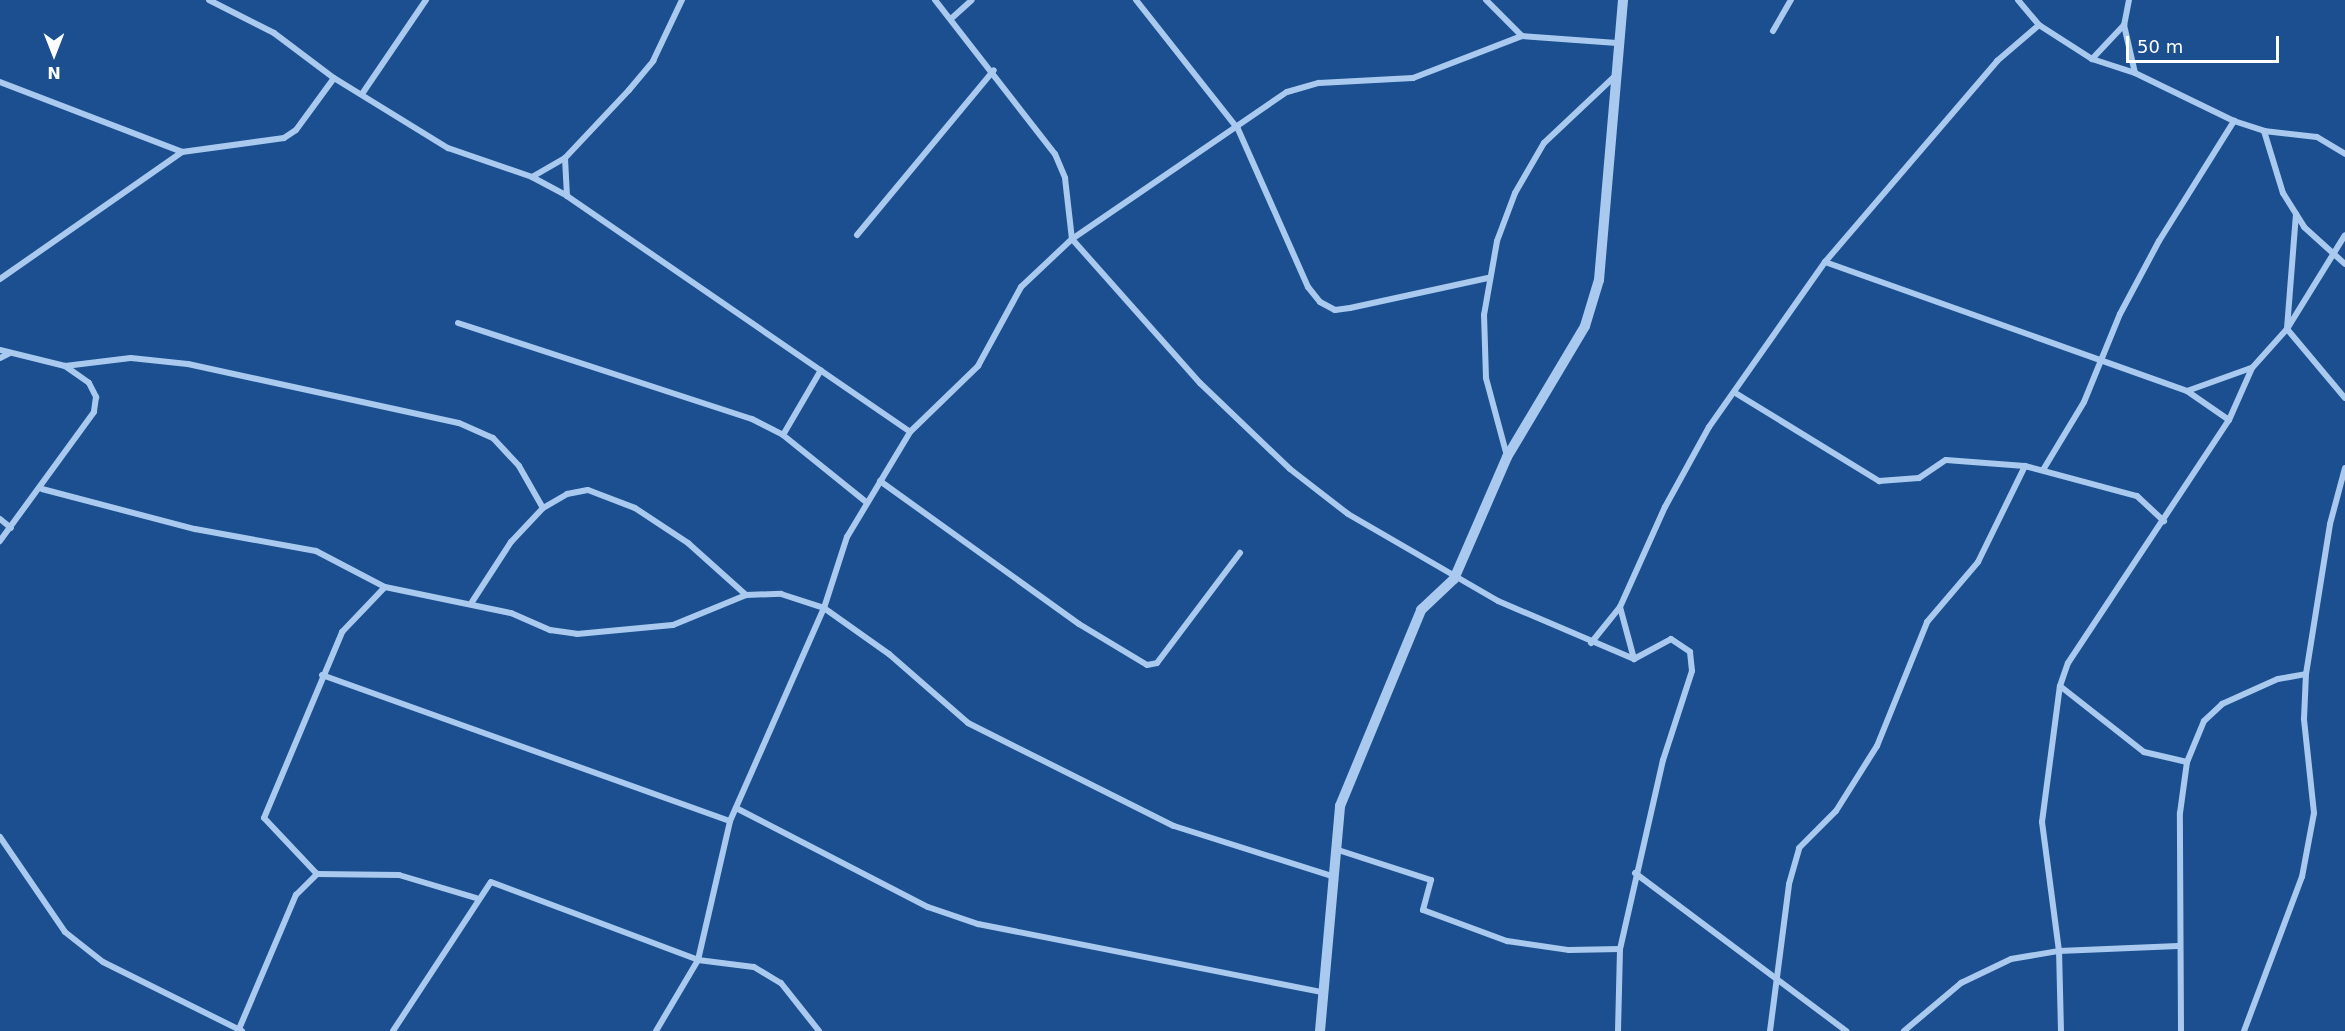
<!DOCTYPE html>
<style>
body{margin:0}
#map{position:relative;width:2345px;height:1031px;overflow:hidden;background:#1b4f8f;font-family:"DejaVu Sans",sans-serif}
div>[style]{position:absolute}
.minor>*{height:6px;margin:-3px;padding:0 3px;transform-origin:3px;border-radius:3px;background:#a9c9ee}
.tertiary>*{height:10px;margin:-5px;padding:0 5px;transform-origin:5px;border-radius:5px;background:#a9c9ee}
span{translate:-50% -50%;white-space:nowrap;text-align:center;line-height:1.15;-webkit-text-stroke:4.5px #1b4f8f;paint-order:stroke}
.north{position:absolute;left:24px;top:24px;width:60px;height:60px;-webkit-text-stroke:4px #1b4f8f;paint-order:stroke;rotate:180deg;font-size:16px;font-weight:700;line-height:24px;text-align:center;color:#fff}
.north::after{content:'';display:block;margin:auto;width:21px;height:27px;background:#fff;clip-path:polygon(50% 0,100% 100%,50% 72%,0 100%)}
.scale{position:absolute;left:2126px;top:36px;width:153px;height:27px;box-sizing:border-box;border:3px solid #fff;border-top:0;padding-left:8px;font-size:18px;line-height:21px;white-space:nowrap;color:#fff;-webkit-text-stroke:4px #1b4f8f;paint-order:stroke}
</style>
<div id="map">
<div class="minor">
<div style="left:209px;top:0;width:73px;rotate:26.9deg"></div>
<div style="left:274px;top:33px;width:75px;rotate:36.9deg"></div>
<div style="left:334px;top:78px;width:134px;rotate:31.6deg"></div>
<div style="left:448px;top:148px;width:89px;rotate:19deg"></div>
<div style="left:532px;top:177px;width:40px;rotate:28deg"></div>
<div style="left:567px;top:196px;width:416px;rotate:34.5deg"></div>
<div style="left:935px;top:0;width:195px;rotate:52.1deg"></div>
<div style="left:1055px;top:154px;width:26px;rotate:67deg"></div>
<div style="left:1065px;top:178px;width:61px;rotate:83.5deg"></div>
<div style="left:1072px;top:239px;width:193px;rotate:48.4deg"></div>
<div style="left:1200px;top:383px;width:124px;rotate:43.7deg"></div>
<div style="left:1290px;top:469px;width:73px;rotate:37.8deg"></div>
<div style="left:1348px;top:514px;width:173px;rotate:30.1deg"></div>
<div style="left:1498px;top:601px;width:148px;rotate:23.1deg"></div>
<div style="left:1634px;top:659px;width:42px;rotate:-28.4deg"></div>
<div style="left:1671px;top:639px;width:23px;rotate:34deg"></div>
<div style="left:1690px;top:652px;width:19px;rotate:84deg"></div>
<div style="left:1692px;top:671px;width:94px;rotate:108deg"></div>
<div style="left:1663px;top:760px;width:194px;rotate:102.8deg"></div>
<div style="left:1620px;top:949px;width:82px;rotate:91.4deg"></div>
<div style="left:1136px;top:0;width:164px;rotate:51.7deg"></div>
<div style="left:1238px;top:129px;width:173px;rotate:66.1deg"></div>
<div style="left:1308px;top:287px;width:19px;rotate:51deg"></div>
<div style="left:1320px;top:302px;width:17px;rotate:28deg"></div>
<div style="left:1335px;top:310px;width:15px;rotate:-8deg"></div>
<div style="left:1350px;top:308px;width:141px;rotate:-12.3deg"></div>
<div style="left:1486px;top:0;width:51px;rotate:45deg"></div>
<div style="left:2018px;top:0;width:33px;rotate:50deg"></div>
<div style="left:2039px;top:25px;width:63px;rotate:32.7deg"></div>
<div style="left:2092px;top:59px;width:45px;rotate:18deg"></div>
<div style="left:2135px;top:73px;width:110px;rotate:25.9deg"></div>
<div style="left:2234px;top:121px;width:32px;rotate:18deg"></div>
<div style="left:2264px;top:131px;width:53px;rotate:6.5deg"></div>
<div style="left:2317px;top:137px;width:33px;rotate:31deg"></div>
<div style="left:2129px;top:0;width:25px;rotate:101deg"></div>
<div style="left:2124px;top:25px;width:49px;rotate:77.1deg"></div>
<div style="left:953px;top:17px;width:25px;rotate:-42deg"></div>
<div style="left:1773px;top:31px;width:36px;rotate:-60deg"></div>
<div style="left:2092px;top:59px;width:47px;rotate:-46.7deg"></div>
<div style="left:0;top:82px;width:195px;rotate:21deg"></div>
<div style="left:362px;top:94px;width:114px;rotate:-55.8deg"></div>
<div style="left:2264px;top:131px;width:65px;rotate:73deg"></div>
<div style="left:2283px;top:193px;width:40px;rotate:58deg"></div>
<div style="left:2304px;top:227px;width:55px;rotate:42.1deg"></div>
<div style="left:565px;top:158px;width:38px;rotate:87deg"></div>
<div style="left:532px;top:177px;width:38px;rotate:-30deg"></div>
<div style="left:565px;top:158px;width:93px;rotate:-46.7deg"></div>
<div style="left:629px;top:90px;width:38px;rotate:-50deg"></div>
<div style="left:653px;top:61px;width:68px;rotate:-64.6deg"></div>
<div style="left:2296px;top:214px;width:115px;rotate:94.5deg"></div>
<div style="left:2287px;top:329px;width:90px;rotate:50deg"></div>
<div style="left:857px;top:235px;width:214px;rotate:-50.3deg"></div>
<div style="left:1825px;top:262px;width:384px;rotate:19.6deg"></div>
<div style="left:0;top:279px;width:222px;rotate:-34.9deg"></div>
<div style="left:182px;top:152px;width:103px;rotate:-7.8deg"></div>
<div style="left:284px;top:138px;width:14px;rotate:-34deg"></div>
<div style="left:296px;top:130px;width:64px;rotate:-53.8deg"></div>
<div style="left:458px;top:323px;width:309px;rotate:18.1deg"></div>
<div style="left:752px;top:419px;width:35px;rotate:27deg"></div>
<div style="left:783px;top:435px;width:107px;rotate:38.9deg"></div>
<div style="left:0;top:350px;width:67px;rotate:13.8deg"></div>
<div style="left:65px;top:366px;width:29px;rotate:35deg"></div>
<div style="left:89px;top:383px;width:16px;rotate:63deg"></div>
<div style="left:96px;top:397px;width:15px;rotate:98deg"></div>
<div style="left:94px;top:412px;width:160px;rotate:126.1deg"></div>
<div style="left:0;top:358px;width:11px;rotate:-27deg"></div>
<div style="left:65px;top:366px;width:66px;rotate:-6.9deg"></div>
<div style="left:131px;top:358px;width:57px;rotate:6deg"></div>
<div style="left:188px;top:364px;width:277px;rotate:12.3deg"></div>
<div style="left:459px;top:423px;width:37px;rotate:24deg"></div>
<div style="left:493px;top:438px;width:38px;rotate:47deg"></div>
<div style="left:519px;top:466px;width:48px;rotate:60.3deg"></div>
<div style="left:1737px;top:394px;width:167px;rotate:31.5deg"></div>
<div style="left:1879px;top:481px;width:40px;rotate:-4.3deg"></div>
<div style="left:1919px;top:478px;width:32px;rotate:-34deg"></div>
<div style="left:1946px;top:460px;width:79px;rotate:4.3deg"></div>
<div style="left:2025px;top:466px;width:116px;rotate:15deg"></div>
<div style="left:2137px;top:496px;width:37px;rotate:43deg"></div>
<div style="left:2229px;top:420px;width:51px;rotate:-145.4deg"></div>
<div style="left:2187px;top:391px;width:68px;rotate:-19.8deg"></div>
<div style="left:783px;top:435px;width:75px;rotate:-59.7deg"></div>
<div style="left:1507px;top:456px;width:81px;rotate:-105.1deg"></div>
<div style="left:1486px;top:378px;width:63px;rotate:-91.8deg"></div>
<div style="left:1484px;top:315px;width:75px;rotate:-80deg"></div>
<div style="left:1497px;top:241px;width:51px;rotate:-69.4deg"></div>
<div style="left:1515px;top:193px;width:58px;rotate:-59.9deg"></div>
<div style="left:1544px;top:143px;width:98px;rotate:-43.3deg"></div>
<div style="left:2043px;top:470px;width:79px;rotate:-58.9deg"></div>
<div style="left:2084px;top:402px;width:95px;rotate:-67.8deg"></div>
<div style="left:2120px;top:314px;width:83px;rotate:-61.9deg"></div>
<div style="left:2159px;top:241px;width:142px;rotate:-58deg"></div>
<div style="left:880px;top:481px;width:245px;rotate:35.7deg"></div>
<div style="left:1079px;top:624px;width:79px;rotate:31.1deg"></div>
<div style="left:1147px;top:665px;width:10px;rotate:-11deg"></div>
<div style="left:1157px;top:663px;width:138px;rotate:-53deg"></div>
<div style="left:42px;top:489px;width:158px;rotate:14.7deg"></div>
<div style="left:195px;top:529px;width:123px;rotate:10.3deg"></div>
<div style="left:316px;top:551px;width:78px;rotate:27.6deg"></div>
<div style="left:385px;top:587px;width:129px;rotate:11.7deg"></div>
<div style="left:511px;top:613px;width:43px;rotate:23.6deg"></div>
<div style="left:550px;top:630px;width:27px;rotate:8deg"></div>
<div style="left:577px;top:634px;width:96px;rotate:-5.4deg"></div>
<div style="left:673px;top:625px;width:79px;rotate:-22.3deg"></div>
<div style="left:746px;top:595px;width:35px;rotate:-2deg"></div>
<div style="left:781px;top:594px;width:45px;rotate:18deg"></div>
<div style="left:824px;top:608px;width:80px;rotate:35.3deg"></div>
<div style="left:889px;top:654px;width:105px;rotate:41.1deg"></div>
<div style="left:968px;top:723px;width:230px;rotate:26.6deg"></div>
<div style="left:1174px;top:826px;width:166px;rotate:17.6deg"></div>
<div style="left:0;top:519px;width:14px;rotate:39deg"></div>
<div style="left:472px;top:602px;width:72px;rotate:-57deg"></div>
<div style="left:511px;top:542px;width:47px;rotate:-46.7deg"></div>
<div style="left:543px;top:508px;width:28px;rotate:-30deg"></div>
<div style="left:567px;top:494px;width:21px;rotate:-11deg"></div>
<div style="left:588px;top:490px;width:50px;rotate:21deg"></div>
<div style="left:635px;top:508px;width:64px;rotate:33.4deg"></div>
<div style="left:688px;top:543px;width:78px;rotate:41.9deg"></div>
<div style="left:1620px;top:607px;width:54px;rotate:74.9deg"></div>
<div style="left:1591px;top:643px;width:46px;rotate:-51.1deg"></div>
<div style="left:1620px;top:607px;width:110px;rotate:-65.8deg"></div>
<div style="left:1665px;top:507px;width:91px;rotate:-61.2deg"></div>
<div style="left:1709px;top:427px;width:202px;rotate:-54.9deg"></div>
<div style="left:1825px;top:262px;width:265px;rotate:-49.4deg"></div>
<div style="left:1997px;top:61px;width:55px;rotate:-40.6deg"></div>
<div style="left:322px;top:675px;width:433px;rotate:19.7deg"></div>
<div style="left:2060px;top:686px;width:107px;rotate:38.2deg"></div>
<div style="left:2144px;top:752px;width:44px;rotate:13.1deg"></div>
<div style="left:736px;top:808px;width:216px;rotate:27.3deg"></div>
<div style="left:928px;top:907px;width:53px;rotate:18.8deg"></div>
<div style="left:978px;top:924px;width:352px;rotate:11.2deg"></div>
<div style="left:0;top:837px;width:115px;rotate:55.6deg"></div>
<div style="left:65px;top:932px;width:48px;rotate:38.3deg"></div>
<div style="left:103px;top:962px;width:155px;rotate:26.4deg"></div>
<div style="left:1335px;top:849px;width:101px;rotate:17.9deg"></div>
<div style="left:1431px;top:880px;width:31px;rotate:105deg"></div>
<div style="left:1423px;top:910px;width:90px;rotate:20.3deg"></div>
<div style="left:1507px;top:941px;width:63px;rotate:8.3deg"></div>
<div style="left:1569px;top:950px;width:51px;rotate:-1.1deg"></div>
<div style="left:1635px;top:873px;width:264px;rotate:36.8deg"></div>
<div style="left:317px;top:874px;width:77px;rotate:-133.4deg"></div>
<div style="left:264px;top:818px;width:202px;rotate:-67.2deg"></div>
<div style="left:342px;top:632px;width:62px;rotate:-46.3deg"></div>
<div style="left:239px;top:1029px;width:146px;rotate:-67deg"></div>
<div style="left:296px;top:895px;width:30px;rotate:-45deg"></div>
<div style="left:317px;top:874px;width:82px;rotate:0.7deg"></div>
<div style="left:399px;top:875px;width:80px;rotate:16.6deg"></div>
<div style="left:393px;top:1031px;width:178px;rotate:-56.7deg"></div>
<div style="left:491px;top:882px;width:221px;rotate:20.6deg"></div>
<div style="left:698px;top:960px;width:56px;rotate:7.1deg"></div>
<div style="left:754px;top:967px;width:31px;rotate:31deg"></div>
<div style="left:781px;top:983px;width:61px;rotate:51.6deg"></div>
<div style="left:656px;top:1031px;width:82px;rotate:-59.4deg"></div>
<div style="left:698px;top:960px;width:143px;rotate:-77deg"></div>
<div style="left:730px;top:821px;width:233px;rotate:-66.2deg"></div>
<div style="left:824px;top:608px;width:75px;rotate:-72.1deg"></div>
<div style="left:847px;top:537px;width:122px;rotate:-59deg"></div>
<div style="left:910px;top:432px;width:95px;rotate:-44.1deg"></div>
<div style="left:978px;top:366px;width:90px;rotate:-61.4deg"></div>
<div style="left:1021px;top:287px;width:70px;rotate:-43.3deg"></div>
<div style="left:1072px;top:239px;width:260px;rotate:-34.4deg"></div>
<div style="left:1287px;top:92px;width:33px;rotate:-16deg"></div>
<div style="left:1319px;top:83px;width:94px;rotate:-3deg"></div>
<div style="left:1413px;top:78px;width:117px;rotate:-21.1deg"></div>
<div style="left:1522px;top:36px;width:95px;rotate:4.2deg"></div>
<div style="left:1770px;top:1031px;width:148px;rotate:-82.6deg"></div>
<div style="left:1789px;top:884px;width:37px;rotate:-74deg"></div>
<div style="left:1799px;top:848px;width:52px;rotate:-45deg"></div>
<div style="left:1836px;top:811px;width:77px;rotate:-57.8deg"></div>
<div style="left:1877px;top:746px;width:134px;rotate:-68deg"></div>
<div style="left:1927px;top:622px;width:79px;rotate:-49.6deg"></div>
<div style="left:1978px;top:562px;width:107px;rotate:-63.9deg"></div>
<div style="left:1904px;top:1031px;width:75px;rotate:-40.1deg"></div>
<div style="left:1961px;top:983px;width:55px;rotate:-25.6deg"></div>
<div style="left:2011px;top:959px;width:49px;rotate:-9.5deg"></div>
<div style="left:2059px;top:951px;width:119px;rotate:-2.4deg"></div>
<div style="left:2061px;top:1031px;width:80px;rotate:-91.4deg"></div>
<div style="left:2059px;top:951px;width:130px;rotate:-97.5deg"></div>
<div style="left:2042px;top:822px;width:137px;rotate:-82.5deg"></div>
<div style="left:2060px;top:686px;width:24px;rotate:-71deg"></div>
<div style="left:2068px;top:663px;width:291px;rotate:-56.5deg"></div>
<div style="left:2229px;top:420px;width:57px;rotate:-66.1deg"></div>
<div style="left:2252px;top:368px;width:52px;rotate:-48.1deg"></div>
<div style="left:2287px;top:329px;width:110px;rotate:-58.3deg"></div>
<div style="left:2181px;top:1031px;width:218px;rotate:-90.3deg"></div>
<div style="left:2180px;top:813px;width:51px;rotate:-82.2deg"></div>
<div style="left:2187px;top:762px;width:44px;rotate:-67.5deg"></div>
<div style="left:2204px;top:721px;width:25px;rotate:-43deg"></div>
<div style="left:2222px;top:704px;width:61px;rotate:-24.1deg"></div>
<div style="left:2278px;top:679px;width:28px;rotate:-10deg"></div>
<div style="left:2244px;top:1031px;width:165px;rotate:-69.4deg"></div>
<div style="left:2302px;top:877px;width:65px;rotate:-79.4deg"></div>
<div style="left:2314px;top:813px;width:95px;rotate:-96.1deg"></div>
<div style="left:2304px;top:719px;width:45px;rotate:-87.5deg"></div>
<div style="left:2306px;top:674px;width:152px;rotate:-80.9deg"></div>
<div style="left:2330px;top:524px;width:58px;rotate:-75deg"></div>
</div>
<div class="tertiary">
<div style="left:1320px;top:1031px;width:226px;rotate:-84.9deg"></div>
<div style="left:1340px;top:806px;width:212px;rotate:-67.5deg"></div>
<div style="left:1421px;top:610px;width:45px;rotate:-43.2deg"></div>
<div style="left:1454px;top:579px;width:133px;rotate:-66.5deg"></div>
<div style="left:1507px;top:457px;width:152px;rotate:-59.2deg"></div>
<div style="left:1585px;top:326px;width:48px;rotate:-73.1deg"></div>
<div style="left:1599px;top:280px;width:281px;rotate:-85.1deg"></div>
</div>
<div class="north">N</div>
<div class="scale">50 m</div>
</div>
